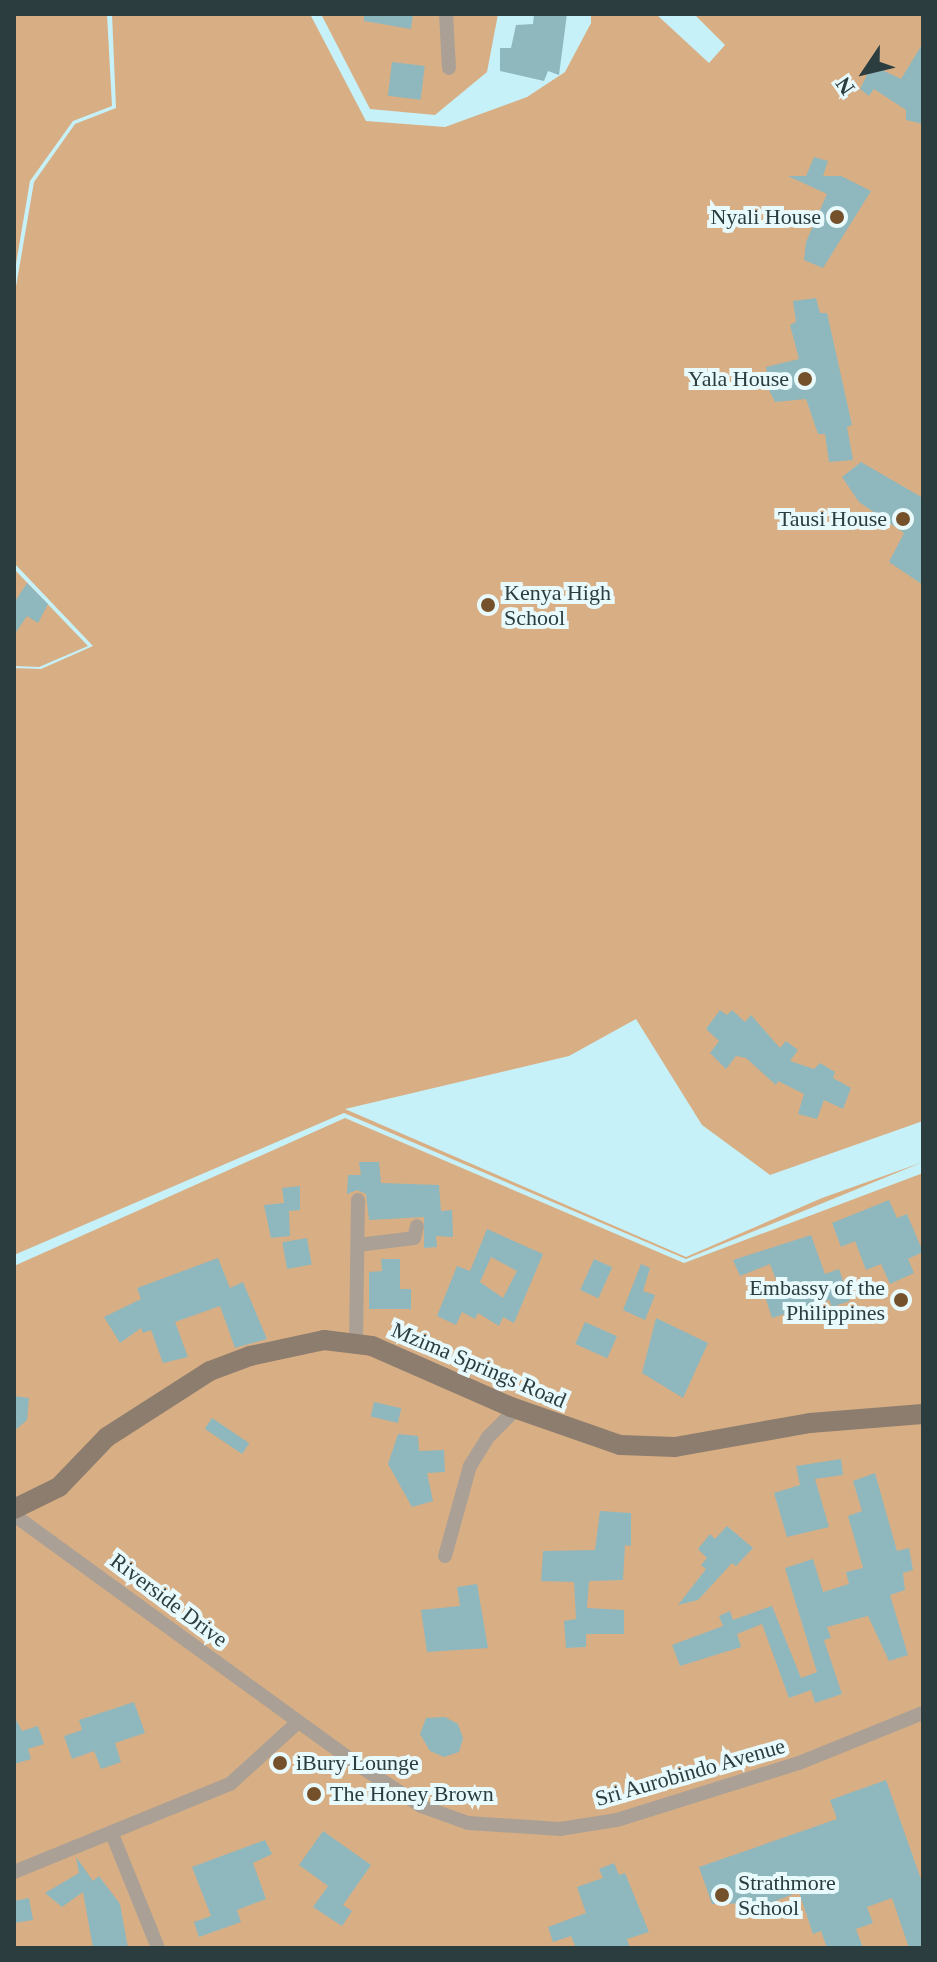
<!DOCTYPE html>
<style>
body{margin:0}
#map{position:relative;width:937px;height:1962px;overflow:hidden;background:#c7f1f9;font-family:"Times New Roman",serif}
div>[style]{position:absolute}
.green>*{inset:0;background:#d8af85}
.building>*{inset:0;background:#8fb7be;transform-origin:0 0}
.street>*{height:14px;margin:-7px;padding:0 7px;transform-origin:7px;border-radius:7px;background:#aba095}
.secondary>*{height:20px;margin:-10px;padding:0 10px;transform-origin:10px;border-radius:10px;background:#8d7d6e}
.dots>*{width:22px;height:22px;translate:-50% -50%;box-sizing:border-box;border:4px solid #e9fafd;border-radius:50%}
span{translate:-50% -50%;white-space:nowrap;text-align:center;line-height:1.15;-webkit-text-stroke:8px #e9fafd;paint-order:stroke}
.poi-label{font-size:22px;color:#2c3d40}
.right{translate:-100% -50%;text-align:right}
.left{translate:0 -50%;text-align:left}
.street-label{font-size:22px;color:#2c3d40}
.frame{position:absolute;inset:0;border:16px solid #2c3d40;pointer-events:none}
.north{position:absolute;left:825px;top:32px;width:80px;height:80px;-webkit-text-stroke:6px #e9fafd;paint-order:stroke;rotate:235deg;font-size:22px;font-weight:700;line-height:32px;text-align:center;color:#2c3d40}
.north::after{content:'';display:block;margin:auto;width:28px;height:36px;background:#2c3d40;clip-path:polygon(50% 0,100% 100%,50% 72%,0 100%)}
</style>
<div id="map">
<div class="green">
<div style="clip-path:polygon(14px 14px,107px 14px,112px 106px,73px 121px,30px 181px,14px 276px)"></div>
<div style="clip-path:polygon(112px 14px,310px 14px,366px 121px,445px 127px,527px 97px,565px 72px,591px 23px,591px 14px,656px 14px,709px 63px,725px 45px,694px 14px,923px 14px,923px 1121px,770px 1175px,702px 1125px,636px 1019px,569px 1056px,345px 1109px,686px 1257px,822px 1198px,923px 1162px,686px 1259px,344px 1113px,14px 1255px,14px 668px,41px 669px,93px 646px,14px 563px,14px 298px,34px 182px,75px 124px,116px 108px)"></div>
<div style="clip-path:polygon(321px 14px,498px 14px,487px 72px,435px 115px,370px 109px)"></div>
<div style="clip-path:polygon(14px 569px,88px 646px,39px 667px,14px 666px)"></div>
<div style="clip-path:polygon(345px 1118px,684px 1263px,923px 1173px,923px 1948px,14px 1948px,14px 1266px)"></div>
</div>
<div class="building">
<div style="clip-path:polygon(364px 14px,413px 14px,411px 29px,364px 21px)"></div>
<div style="clip-path:polygon(534px 14px,567px 14px,559px 75px,548px 71px,544px 81px,500px 71px,500px 48px,511px 48px,516px 25px,533px 24px)"></div>
<div style="clip-path:polygon(923px 43px,923px 124px,906px 120px,906px 110px,874px 89px,869px 96px,860px 89px,872px 65px,901px 79px)"></div>
<div style="left:392px;top:62px;width:33px;height:34px;rotate:7deg"></div>
<div style="clip-path:polygon(814px 157px,828px 161px,823px 176px,841px 176px,871px 191px,823px 268px,804px 260px,806px 242px,827px 194px,788px 176px,806px 176px)"></div>
<div style="clip-path:polygon(816px 298px,820px 313px,827px 313px,852px 425px,847px 427px,853px 460px,829px 462px,825px 434px,818px 434px,806px 399px,775px 402px,769px 390px,766px 367px,799px 359px,790px 325px,796px 322px,793px 301px)"></div>
<div style="clip-path:polygon(861px 462px,923px 498px,923px 585px,889px 562px,904px 533px,859px 502px,842px 477px)"></div>
<div style="clip-path:polygon(27px 583px,48px 604px,38px 623px,27px 616px,14px 635px,14px 603px)"></div>
<div style="clip-path:polygon(720px 1010px,727px 1015px,732px 1010px,745px 1022px,751px 1015px,780px 1048px,786px 1041px,798px 1050px,790px 1061px,814px 1069px,820px 1063px,835px 1072px,833px 1078px,851px 1088px,843px 1109px,824px 1100px,817px 1119px,798px 1114px,804px 1094px,778px 1081px,776px 1085px,746px 1058px,736px 1056px,726px 1069px,710px 1053px,719px 1041px,706px 1029px)"></div>
<div style="clip-path:polygon(359px 1162px,379px 1162px,381px 1183px,439px 1185px,441px 1211px,452px 1210px,453px 1237px,436px 1236px,437px 1247px,424px 1248px,424px 1217px,369px 1220px,366px 1194px,357px 1190px,347px 1194px,348px 1175px,361px 1175px)"></div>
<div style="clip-path:polygon(300px 1186px,300px 1210px,289px 1211px,290px 1236px,271px 1238px,264px 1205px,284px 1203px,282px 1188px)"></div>
<div style="clip-path:polygon(889px 1200px,897px 1218px,907px 1214px,923px 1252px,908px 1259px,914px 1273px,890px 1284px,881px 1264px,866px 1270px,855px 1241px,841px 1247px,832px 1223px)"></div>
<div style="clip-path:polygon(evenodd,487px 1229px,543px 1254px,514px 1323px,503px 1317px,499px 1326px,478px 1313px,475px 1319px,462px 1312px,456px 1325px,437px 1316px,457px 1266px,470px 1271px,487px 1229px,491px 1257px,517px 1271px,503px 1298px,480px 1282px,491px 1257px)"></div>
<div style="clip-path:polygon(811px 1235px,825px 1274px,839px 1269px,850px 1301px,832px 1307px,829px 1300px,804px 1309px,807px 1316px,794px 1320px,791px 1312px,772px 1318px,764px 1293px,779px 1288px,770px 1264px,740px 1276px,733px 1260px)"></div>
<div style="left:307px;top:1238px;width:27px;height:25px;rotate:80deg"></div>
<div style="clip-path:polygon(218px 1258px,230px 1288px,243px 1282px,267px 1339px,235px 1348px,220px 1306px,175px 1322px,188px 1357px,163px 1363px,151px 1330px,143px 1333px,141px 1328px,120px 1343px,104px 1317px,141px 1299px,137px 1288px)"></div>
<div style="clip-path:polygon(381px 1259px,400px 1259px,400px 1289px,411px 1289px,411px 1309px,369px 1309px,369px 1272px,382px 1271px)"></div>
<div style="left:594px;top:1259px;width:20px;height:34px;rotate:24deg"></div>
<div style="clip-path:polygon(641px 1264px,650px 1268px,643px 1291px,655px 1295px,645px 1320px,623px 1310px)"></div>
<div style="clip-path:polygon(656px 1318px,708px 1343px,683px 1398px,642px 1373px)"></div>
<div style="left:585px;top:1322px;width:35px;height:24px;rotate:24deg"></div>
<div style="clip-path:polygon(14px 1396px,29px 1398px,27px 1420px,14px 1431px)"></div>
<div style="left:374px;top:1402px;width:28px;height:15px;rotate:13deg"></div>
<div style="left:212px;top:1418px;width:45px;height:13px;rotate:34deg"></div>
<div style="clip-path:polygon(398px 1434px,418px 1436px,419px 1451px,444px 1450px,445px 1472px,427px 1473px,433px 1501px,412px 1507px,388px 1464px)"></div>
<div style="clip-path:polygon(841px 1459px,843px 1475px,815px 1479px,829px 1527px,787px 1537px,774px 1493px,800px 1485px,796px 1466px)"></div>
<div style="clip-path:polygon(875px 1473px,897px 1551px,909px 1548px,913px 1570px,903px 1573px,905px 1590px,890px 1595px,908px 1655px,889px 1661px,868px 1616px,827px 1627px,831px 1638px,824px 1640px,842px 1694px,815px 1703px,811px 1690px,789px 1698px,762px 1624px,737px 1634px,741px 1647px,680px 1666px,672px 1645px,723px 1626px,719px 1616px,730px 1611px,733px 1620px,772px 1606px,801px 1678px,817px 1672px,785px 1568px,813px 1559px,823px 1592px,849px 1584px,846px 1572px,863px 1568px,848px 1516px,862px 1511px,853px 1481px)"></div>
<div style="clip-path:polygon(600px 1511px,631px 1513px,631px 1546px,625px 1545px,623px 1580px,589px 1581px,587px 1608px,624px 1610px,624px 1634px,586px 1634px,586px 1647px,566px 1648px,564px 1621px,576px 1619px,574px 1582px,541px 1581px,543px 1551px,595px 1550px)"></div>
<div style="clip-path:polygon(727px 1526px,753px 1548px,736px 1566px,732px 1563px,698px 1600px,678px 1605px,706px 1569px,701px 1565px,707px 1558px,698px 1549px,710px 1534px,715px 1539px)"></div>
<div style="clip-path:polygon(477px 1584px,488px 1648px,427px 1652px,421px 1610px,460px 1606px,457px 1587px)"></div>
<div style="clip-path:polygon(134px 1702px,145px 1733px,115px 1743px,121px 1762px,101px 1769px,94px 1751px,72px 1759px,64px 1736px,82px 1730px,79px 1720px)"></div>
<div style="clip-path:polygon(14px 1716px,22px 1731px,38px 1726px,44px 1744px,28px 1749px,31px 1759px,14px 1764px)"></div>
<div style="clip-path:polygon(445px 1717px,458px 1724px,463px 1738px,459px 1752px,444px 1757px,430px 1751px,420px 1734px,426px 1718px)"></div>
<div style="clip-path:polygon(886px 1780px,923px 1885px,923px 1948px,909px 1948px,892px 1898px,867px 1907px,873px 1923px,856px 1929px,863px 1948px,827px 1948px,821px 1931px,813px 1934px,799px 1892px,770px 1903px,712px 1904px,699px 1867px,837px 1819px,830px 1800px)"></div>
<div style="clip-path:polygon(323px 1831px,371px 1865px,343px 1905px,352px 1911px,342px 1926px,313px 1907px,328px 1886px,299px 1865px)"></div>
<div style="clip-path:polygon(265px 1840px,272px 1854px,253px 1863px,266px 1899px,237px 1910px,241px 1922px,199px 1937px,194px 1922px,211px 1916px,192px 1867px)"></div>
<div style="clip-path:polygon(76px 1857px,93px 1881px,99px 1876px,120px 1904px,128px 1948px,93px 1948px,83px 1892px,62px 1907px,45px 1893px,79px 1873px)"></div>
<div style="clip-path:polygon(614px 1863px,619px 1875px,625px 1873px,649px 1932px,627px 1939px,630px 1948px,576px 1948px,571px 1936px,553px 1942px,548px 1927px,586px 1913px,577px 1887px,603px 1878px,599px 1869px)"></div>
<div style="clip-path:polygon(29px 1898px,33px 1920px,14px 1923px,14px 1901px)"></div>
</div>
<div class="street">
<div style="left:446px;top:14px;width:54px;rotate:86.8deg"></div>
<div style="left:358px;top:1245px;width:56px;rotate:-7.1deg"></div>
<div style="left:414px;top:1238px;width:12px;rotate:-76deg"></div>
<div style="left:356px;top:1342px;width:142px;rotate:-89.2deg"></div>
<div style="left:14px;top:1515px;width:418px;rotate:36deg"></div>
<div style="left:352px;top:1761px;width:82px;rotate:33.1deg"></div>
<div style="left:421px;top:1806px;width:50px;rotate:19.9deg"></div>
<div style="left:468px;top:1823px;width:92px;rotate:3.7deg"></div>
<div style="left:560px;top:1829px;width:58px;rotate:-9deg"></div>
<div style="left:617px;top:1820px;width:191px;rotate:-17.4deg"></div>
<div style="left:799px;top:1763px;width:134px;rotate:-22deg"></div>
<div style="left:445px;top:1556px;width:93px;rotate:-74.5deg"></div>
<div style="left:470px;top:1466px;width:34px;rotate:-58deg"></div>
<div style="left:488px;top:1437px;width:40px;rotate:-45deg"></div>
<div style="left:112px;top:1834px;width:123px;rotate:68deg"></div>
<div style="left:14px;top:1872px;width:233px;rotate:-22.2deg"></div>
<div style="left:230px;top:1784px;width:91px;rotate:-42.3deg"></div>
</div>
<div class="secondary">
<div style="left:14px;top:1509px;width:50px;rotate:-26.1deg"></div>
<div style="left:59px;top:1487px;width:69px;rotate:-46.2deg"></div>
<div style="left:107px;top:1437px;width:122px;rotate:-32.7deg"></div>
<div style="left:210px;top:1371px;width:43px;rotate:-20.6deg"></div>
<div style="left:250px;top:1356px;width:76px;rotate:-12.2deg"></div>
<div style="left:324px;top:1340px;width:48px;rotate:7.1deg"></div>
<div style="left:372px;top:1346px;width:152px;rotate:23.7deg"></div>
<div style="left:511px;top:1407px;width:115px;rotate:19.2deg"></div>
<div style="left:620px;top:1445px;width:55px;rotate:2.1deg"></div>
<div style="left:675px;top:1447px;width:137px;rotate:-10.1deg"></div>
<div style="left:810px;top:1423px;width:113px;rotate:-4.6deg"></div>
</div>
<div class="dots">
<div style="left:837px;top:217px;background:#75512b"></div>
<div style="left:805px;top:379px;background:#75512b"></div>
<div style="left:903px;top:519px;background:#75512b"></div>
<div style="left:488px;top:605px;background:#75512b"></div>
<div style="left:901px;top:1300px;background:#75512b"></div>
<div style="left:280px;top:1763px;background:#75512b"></div>
<div style="left:314px;top:1794px;background:#75512b"></div>
<div style="left:722px;top:1895px;background:#75512b"></div>
</div>
<div class="poi-label">
<span class="right" style="left:821px;top:217px">Nyali House</span>
<span class="right" style="left:789px;top:379px">Yala House</span>
<span class="right" style="left:887px;top:519px">Tausi House</span>
<span class="left" style="left:504px;top:605px">Kenya High<br>School</span>
<span class="right" style="left:885px;top:1300px">Embassy of the<br>Philippines</span>
<span class="left" style="left:296px;top:1763px">iBury Lounge</span>
<span class="left" style="left:330px;top:1794px">The Honey Brown</span>
<span class="left" style="left:738px;top:1895px">Strathmore<br>School</span>
</div>
<div class="street-label">
<span style="left:479px;top:1365px;rotate:23deg">Mzima Springs Road</span>
<span style="left:169px;top:1600px;rotate:37deg">Riverside Drive</span>
<span style="left:690px;top:1772px;rotate:-16deg">Sri Aurobindo Avenue</span>
</div>
<div class="frame"></div>
<div class="north">N</div>
</div>
